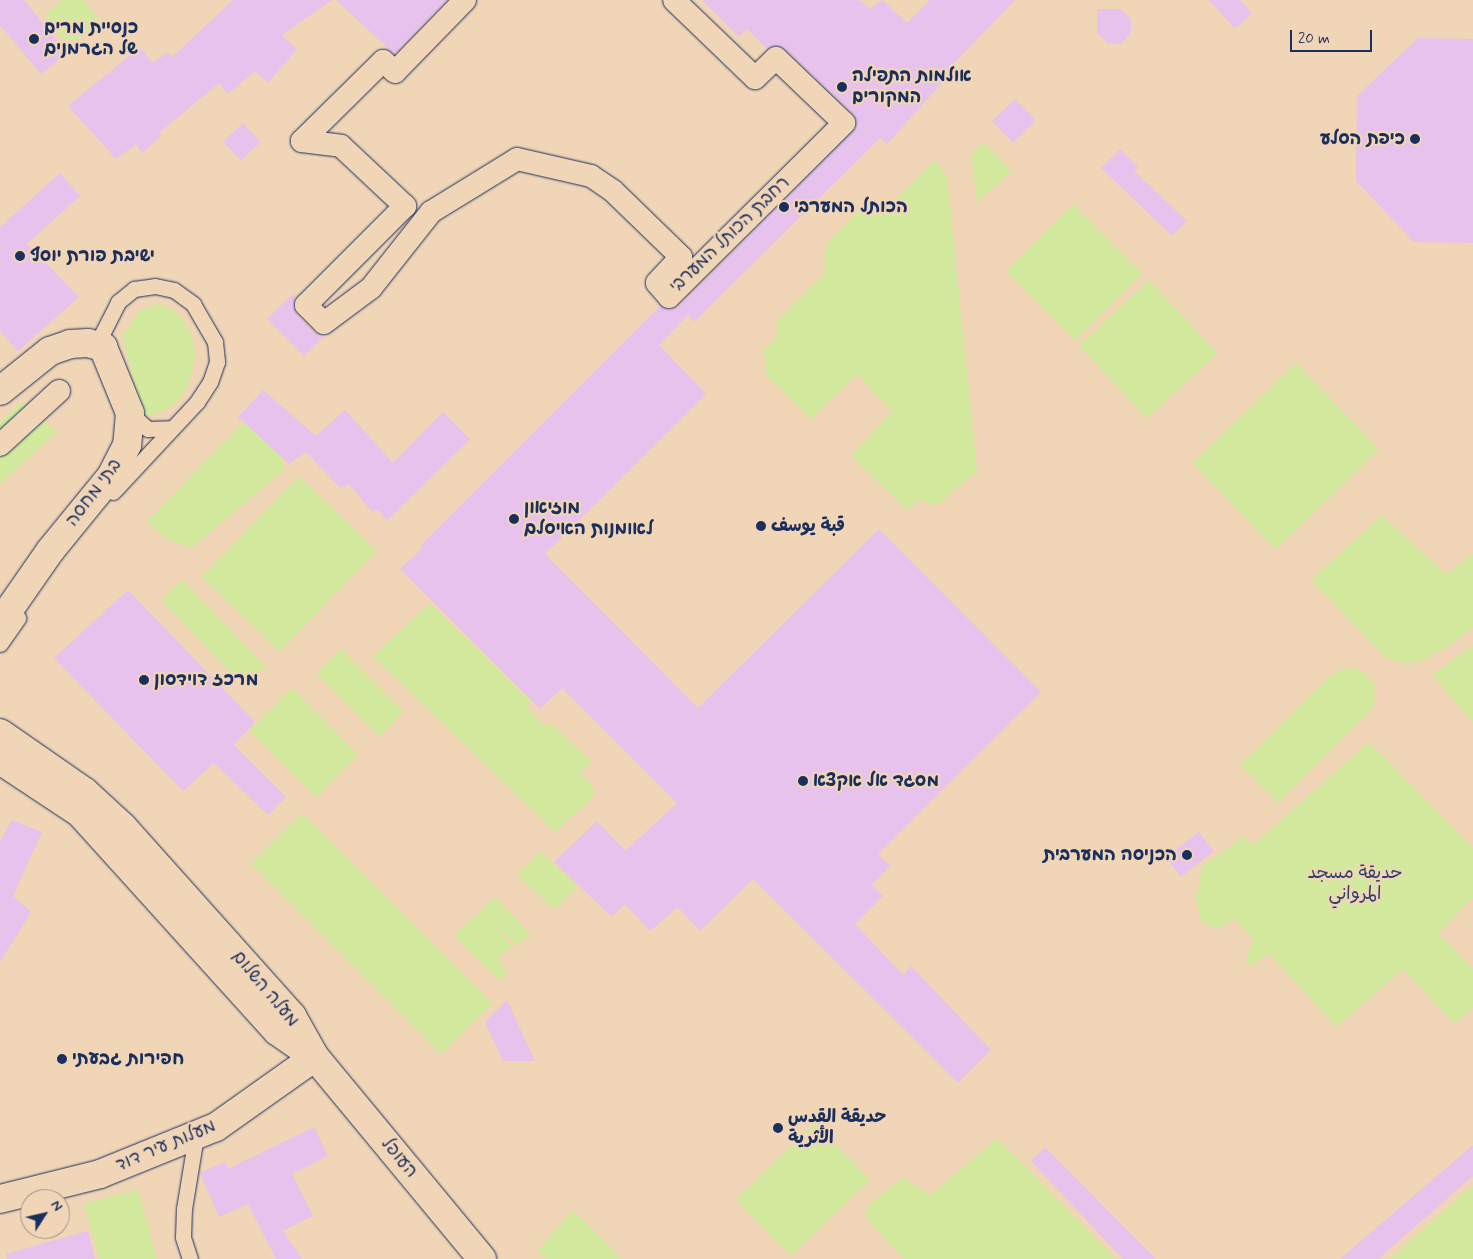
<!DOCTYPE html>
<meta charset="utf-8">
<style>
body{margin:0}
#map{position:relative;width:1473px;height:1259px;overflow:hidden;background:#f0d5b7;font-family:Mynerve,"Playpen Sans Arabic","Playpen Sans Hebrew",sans-serif}
div>[style]{position:absolute}
.green>*{inset:0;background:#d3e99e;transform-origin:0 0}
.building>*{inset:0;background:#e7c2ec;transform-origin:0 0}
.roads{filter:drop-shadow(0 0 1px #1b2f5e) drop-shadow(0 0 1px #1b2f5e)}
.service>*{height:15px;margin:-7.5px;padding:0 7.5px;transform-origin:7.5px;border-radius:7.5px;background:#f0d5b7}
.pedestrian>*{height:22px;margin:-11px;padding:0 11px;transform-origin:11px;border-radius:11px;background:#f0d5b7}
.minor>*{height:28px;margin:-14px;padding:0 14px;transform-origin:14px;border-radius:14px;background:#f0d5b7}
.tertiary>*{height:28px;margin:-14px;padding:0 14px;transform-origin:14px;border-radius:14px;background:#f0d5b7}
.dots>*{width:14px;height:14px;translate:-50% -50%;box-sizing:border-box;border:2px solid #f0d5b7;border-radius:50%}
span{translate:-50% -50%;white-space:nowrap;text-align:center;line-height:1.15;-webkit-text-stroke:4.5px #f0d5b7;paint-order:stroke}
.poi-label{font-size:18px;color:#1b2f5e;font-weight:700}
.left{translate:0 -50%;text-align:left}
.right{translate:-100% -50%;text-align:right}
.street-label{font-size:18px;color:#1b2f5e}
.park-label{font-size:18px;color:#2d4264}
.north{position:absolute;left:20px;top:1189px;width:50px;height:50px;box-sizing:border-box;background:#f0d5b7;border:1px solid #9b9393;border-radius:50%;rotate:55deg;font-size:14px;font-weight:700;line-height:20px;text-align:center;color:#1b2f5e}
.north::after{content:'';display:block;margin:auto;width:18px;height:22px;background:#1b2f5e;clip-path:polygon(50% 0,100% 100%,50% 72%,0 100%)}
.scale{position:absolute;left:1290px;top:30px;width:82px;height:22px;box-sizing:border-box;border:2px solid #1b2f5e;border-top:0;padding-left:6px;font-size:15px;line-height:18px;white-space:nowrap;color:#1b2f5e;-webkit-text-stroke:4px #f0d5b7;paint-order:stroke}
</style>
<div id="map">
<div class="green">
<div style="clip-path:polygon(63px 0,83px 0,100px 21px,78px 40px,63px 40px,44px 15px)"></div>
<div style="clip-path:polygon(984px 142px,1011px 171px,977px 202px,971px 156px)"></div>
<div style="clip-path:polygon(935px 160px,947px 177px,977px 471px,937px 505px,918px 500px,907px 510px,851px 456px,892px 411px,857px 374px,811px 419px,767px 376px,763px 351px,777px 336px,776px 323px,826px 271px,826px 244px,867px 202px,880px 215px)"></div>
<div style="left:1073px;top:204px;width:98px;height:95px;rotate:45deg"></div>
<div style="left:1149px;top:280px;width:100px;height:96px;rotate:47deg"></div>
<div style="clip-path:polygon(156px 304px,169px 307px,184px 320px,192px 336px,196px 356px,188px 386px,179px 399px,170px 408px,151px 416px,144px 415px,124px 346px,123px 335px,139px 311px)"></div>
<div style="left:1296px;top:363px;width:120px;height:144px;rotate:46deg"></div>
<div style="clip-path:polygon(266px 399px,284px 461px,283px 471px,191px 548px,165px 538px,147px 521px)"></div>
<div style="clip-path:polygon(22px 402px,57px 432px,0 484px,0 422px)"></div>
<div style="left:299px;top:476px;width:108px;height:140px;rotate:44deg"></div>
<div style="clip-path:polygon(1382px 515px,1446px 574px,1473px 554px,1473px 627px,1447px 647px,1418px 662px,1402px 663px,1385px 657px,1311px 580px)"></div>
<div style="left:182px;top:580px;width:121px;height:29px;rotate:46deg"></div>
<div style="clip-path:polygon(430px 603px,531px 701px,526px 706px,546px 727px,551px 723px,592px 762px,580px 772px,595px 790px,591px 799px,555px 832px,373px 656px)"></div>
<div style="clip-path:polygon(1473px 645px,1473px 723px,1433px 675px)"></div>
<div style="left:341px;top:649px;width:89px;height:35px;rotate:45deg"></div>
<div style="clip-path:polygon(1354px 668px,1366px 674px,1375px 685px,1373px 708px,1278px 803px,1240px 765px,1330px 676px,1342px 669px)"></div>
<div style="left:292px;top:688px;width:94px;height:60px;rotate:45deg"></div>
<div style="clip-path:polygon(1369px 742px,1473px 848px,1473px 897px,1439px 933px,1473px 969px,1473px 1007px,1455px 1024px,1403px 969px,1337px 1027px,1269px 954px,1252px 965px,1245px 962px,1253px 939px,1235px 919px,1217px 929px,1201px 922px,1196px 899px,1202px 867px,1244px 836px,1253px 845px)"></div>
<div style="left:302px;top:813px;width:269px;height:72px;rotate:45deg"></div>
<div style="left:540px;top:851px;width:51px;height:33px;rotate:43deg"></div>
<div style="clip-path:polygon(495px 897px,531px 934px,516px 945px,493px 923px,513px 947px,498px 957px,507px 974px,500px 981px,454px 936px)"></div>
<div style="left:815px;top:1123px;width:79px;height:110px;rotate:46deg"></div>
<div style="clip-path:polygon(997px 1138px,1116px 1259px,904px 1259px,866px 1218px,867px 1206px,903px 1178px,931px 1195px)"></div>
<div style="clip-path:polygon(1473px 1185px,1473px 1259px,1390px 1259px,1404px 1246px)"></div>
<div style="clip-path:polygon(138px 1189px,157px 1259px,99px 1259px,84px 1204px)"></div>
<div style="clip-path:polygon(573px 1210px,622px 1259px,546px 1259px,537px 1251px)"></div>
</div>
<div class="building">
<div style="clip-path:polygon(0 0,24px 0,67px 53px,41px 74px,0 25px)"></div>
<div style="clip-path:polygon(233px 0,332px 0,282px 35px,297px 49px,268px 83px,255px 71px,228px 94px,219px 83px,159px 133px,161px 136px,142px 153px,136px 144px,116px 159px,68px 106px,140px 47px,153px 63px,168px 52px,172px 57px)"></div>
<div style="clip-path:polygon(336px 0,447px 0,394px 54px)"></div>
<div style="clip-path:polygon(702px 0,859px 0,870px 9px,882px 0,907px 23px,930px 0,1015px 0,938px 80px,942px 83px,887px 144px,880px 138px,694px 322px,688px 315px,659px 345px,706px 394px,545px 554px,698px 708px,879px 529px,1041px 692px,878px 854px,890px 866px,872px 885px,883px 896px,855px 924px,903px 975px,911px 966px,991px 1050px,958px 1083px,753px 879px,700px 931px,678px 907px,650px 931px,625px 904px,612px 917px,554px 862px,597px 821px,625px 851px,677px 803px,562px 688px,540px 709px,400px 569px,423px 548px,421px 545px,660px 306px,672px 310px,678px 306px,857px 127px,853px 114px,785px 49px,773px 45px,767px 49px,747px 29px,739px 37px)"></div>
<div style="clip-path:polygon(1209px 0,1240px 0,1252px 13px,1235px 29px)"></div>
<div style="clip-path:polygon(1097px 9px,1121px 9px,1131px 19px,1131px 33px,1121px 44px,1107px 43px,1097px 33px)"></div>
<div style="clip-path:polygon(1418px 38px,1473px 39px,1473px 243px,1414px 242px,1356px 181px,1357px 96px)"></div>
<div style="left:1015px;top:99px;width:30px;height:32px;rotate:46deg"></div>
<div style="left:243px;top:123px;width:26px;height:27px;rotate:47deg"></div>
<div style="clip-path:polygon(1120px 149px,1138px 167px,1134px 171px,1187px 221px,1172px 236px,1101px 168px)"></div>
<div style="clip-path:polygon(60px 173px,80px 196px,27px 244px,79px 297px,18px 351px,0 331px,0 227px)"></div>
<div style="clip-path:polygon(294px 293px,296px 314px,315px 333px,324px 336px,304px 356px,267px 319px)"></div>
<div style="clip-path:polygon(263px 390px,316px 436px,345px 410px,393px 463px,443px 412px,470px 439px,387px 521px,378px 510px,372px 512px,349px 484px,340px 488px,306px 452px,289px 464px,238px 417px)"></div>
<div style="clip-path:polygon(128px 590px,255px 722px,234px 745px,286px 797px,268px 815px,214px 763px,183px 791px,54px 658px)"></div>
<div style="clip-path:polygon(12px 820px,42px 832px,13px 896px,31px 912px,0 962px,0 841px)"></div>
<div style="left:1199px;top:832px;width:24px;height:42px;rotate:52deg"></div>
<div style="clip-path:polygon(507px 1000px,535px 1061px,503px 1061px,485px 1022px)"></div>
<div style="clip-path:polygon(314px 1127px,328px 1156px,292px 1174px,313px 1216px,283px 1231px,302px 1259px,276px 1259px,248px 1204px,219px 1217px,200px 1173px,225px 1162px,228px 1169px)"></div>
<div style="clip-path:polygon(1473px 1145px,1473px 1176px,1378px 1259px,1340px 1259px)"></div>
<div style="clip-path:polygon(1045px 1147px,1156px 1259px,1123px 1259px,1031px 1161px)"></div>
<div style="clip-path:polygon(88px 1231px,95px 1259px,7px 1259px,6px 1254px)"></div>
</div>
<div class="roads">
<div class="service">
<div style="left:103px;top:347px;width:15px;rotate:-90deg"></div>
<div style="left:103px;top:332px;width:34px;rotate:-63deg"></div>
<div style="left:118px;top:302px;width:21px;rotate:-39deg"></div>
<div style="left:134px;top:289px;width:21px;rotate:-8deg"></div>
<div style="left:155px;top:286px;width:19px;rotate:12deg"></div>
<div style="left:174px;top:290px;width:24px;rotate:36deg"></div>
<div style="left:193px;top:304px;width:44px;rotate:59.9deg"></div>
<div style="left:215px;top:342px;width:20px;rotate:84deg"></div>
<div style="left:217px;top:362px;width:21px;rotate:109deg"></div>
<div style="left:210px;top:382px;width:24px;rotate:123deg"></div>
<div style="left:197px;top:402px;width:123px;rotate:133deg"></div>
<div style="left:130px;top:413px;width:24px;rotate:42deg"></div>
<div style="left:148px;top:429px;width:23px;rotate:-2deg"></div>
<div style="left:0;top:644px;width:32px;rotate:-55deg"></div>
<div style="left:190px;top:1259px;width:23px;rotate:-108deg"></div>
<div style="left:183px;top:1237px;width:28px;rotate:-88deg"></div>
<div style="left:184px;top:1209px;width:74px;rotate:-80.7deg"></div>
</div>
<div class="pedestrian">
<div style="left:465px;top:0;width:100px;rotate:134.2deg"></div>
<div style="left:395px;top:72px;width:16px;rotate:-137deg"></div>
<div style="left:383px;top:61px;width:114px;rotate:135.4deg"></div>
<div style="left:302px;top:141px;width:39px;rotate:7deg"></div>
<div style="left:341px;top:146px;width:88px;rotate:43.2deg"></div>
<div style="left:405px;top:206px;width:140px;rotate:135deg"></div>
<div style="left:306px;top:305px;width:25px;rotate:45deg"></div>
<div style="left:324px;top:323px;width:59px;rotate:-36.7deg"></div>
<div style="left:371px;top:288px;width:97px;rotate:-51.7deg"></div>
<div style="left:431px;top:212px;width:101px;rotate:-31.6deg"></div>
<div style="left:517px;top:159px;width:76px;rotate:12.9deg"></div>
<div style="left:591px;top:176px;width:27px;rotate:34deg"></div>
<div style="left:613px;top:191px;width:95px;rotate:44.1deg"></div>
<div style="left:681px;top:257px;width:35px;rotate:133deg"></div>
<div style="left:657px;top:283px;width:18px;rotate:49deg"></div>
<div style="left:669px;top:297px;width:247px;rotate:-44.8deg"></div>
<div style="left:844px;top:123px;width:94px;rotate:-136.3deg"></div>
<div style="left:776px;top:58px;width:29px;rotate:136deg"></div>
<div style="left:755px;top:78px;width:112px;rotate:-136.1deg"></div>
<div style="left:0;top:445px;width:80px;rotate:-42.5deg"></div>
</div>
<div class="minor">
<div style="left:0;top:391px;width:64px;rotate:-38.7deg"></div>
<div style="left:50px;top:351px;width:21px;rotate:-19deg"></div>
<div style="left:70px;top:344px;width:18px;rotate:-3deg"></div>
<div style="left:88px;top:343px;width:16px;rotate:15deg"></div>
<div style="left:103px;top:347px;width:71px;rotate:67.8deg"></div>
<div style="left:130px;top:413px;width:32px;rotate:95deg"></div>
<div style="left:127px;top:445px;width:34px;rotate:117deg"></div>
<div style="left:112px;top:475px;width:98px;rotate:129.2deg"></div>
<div style="left:50px;top:551px;width:88px;rotate:124.8deg"></div>
</div>
<div class="tertiary">
<div style="left:0;top:733px;width:103px;rotate:34.8deg"></div>
<div style="left:85px;top:792px;width:52px;rotate:42.6deg"></div>
<div style="left:123px;top:827px;width:254px;rotate:48.2deg"></div>
<div style="left:292px;top:1016px;width:47px;rotate:60.7deg"></div>
<div style="left:315px;top:1057px;width:262px;rotate:50.4deg"></div>
<div style="left:0;top:760px;width:96px;rotate:33.5deg"></div>
<div style="left:80px;top:813px;width:294px;rotate:47.9deg"></div>
<div style="left:277px;top:1031px;width:39px;rotate:35deg"></div>
<div style="left:0;top:1199px;width:103px;rotate:-14deg"></div>
<div style="left:100px;top:1174px;width:125px;rotate:-22.1deg"></div>
<div style="left:216px;top:1127px;width:121px;rotate:-35.3deg"></div>
</div>
</div>
<div class="dots">
<div style="left:34px;top:39px;background:#1b2f5e"></div>
<div style="left:842px;top:87px;background:#1b2f5e"></div>
<div style="left:1415px;top:139px;background:#1b2f5e"></div>
<div style="left:784px;top:207px;background:#1b2f5e"></div>
<div style="left:20px;top:256px;background:#1b2f5e"></div>
<div style="left:514px;top:519px;background:#1b2f5e"></div>
<div style="left:761px;top:526px;background:#1b2f5e"></div>
<div style="left:144px;top:680px;background:#1b2f5e"></div>
<div style="left:803px;top:781px;background:#1b2f5e"></div>
<div style="left:1187px;top:855px;background:#1b2f5e"></div>
<div style="left:62px;top:1059px;background:#1b2f5e"></div>
<div style="left:778px;top:1128px;background:#1b2f5e"></div>
</div>
<div class="poi-label">
<span class="left" style="left:44px;top:39px">כנסיית מרים<br>של הגרמנים</span>
<span class="left" style="left:852px;top:87px">אולמות התפילה<br>המקורים</span>
<span class="right" style="left:1405px;top:139px">כיפת הסלע</span>
<span class="left" style="left:794px;top:207px">הכותל המערבי</span>
<span class="left" style="left:30px;top:256px">ישיבת פורת יוסף</span>
<span class="left" style="left:524px;top:519px">מוזיאון<br>לאומנות האיסלם</span>
<span class="left" style="left:771px;top:526px">قبة يوسف</span>
<span class="left" style="left:154px;top:680px">מרכז דוידסון</span>
<span class="left" style="left:813px;top:781px">מסגד אל אקצא</span>
<span class="right" style="left:1177px;top:855px">הכניסה המערבית</span>
<span class="left" style="left:72px;top:1059px">חפירות גבעתי</span>
<span class="left" style="left:788px;top:1128px">حديقة القدس<br>الأثرية</span>
</div>
<div class="street-label">
<span style="left:730px;top:235px;rotate:-44deg">רחבת הכותל המערבי</span>
<span style="left:94px;top:493px;rotate:-53deg">בתי מחסה</span>
<span style="left:265px;top:989px;rotate:50deg">מעלה השלום</span>
<span style="left:166px;top:1146px;rotate:-23deg">מעלות עיר דוד</span>
<span style="left:399px;top:1158px;rotate:50deg">העופל</span>
</div>
<div class="park-label">
<span style="left:1355px;top:884px">حديقة مسجد<br>المرواني</span>
</div>
<div class="north">N</div>
<div class="scale">20 m</div>
</div>
